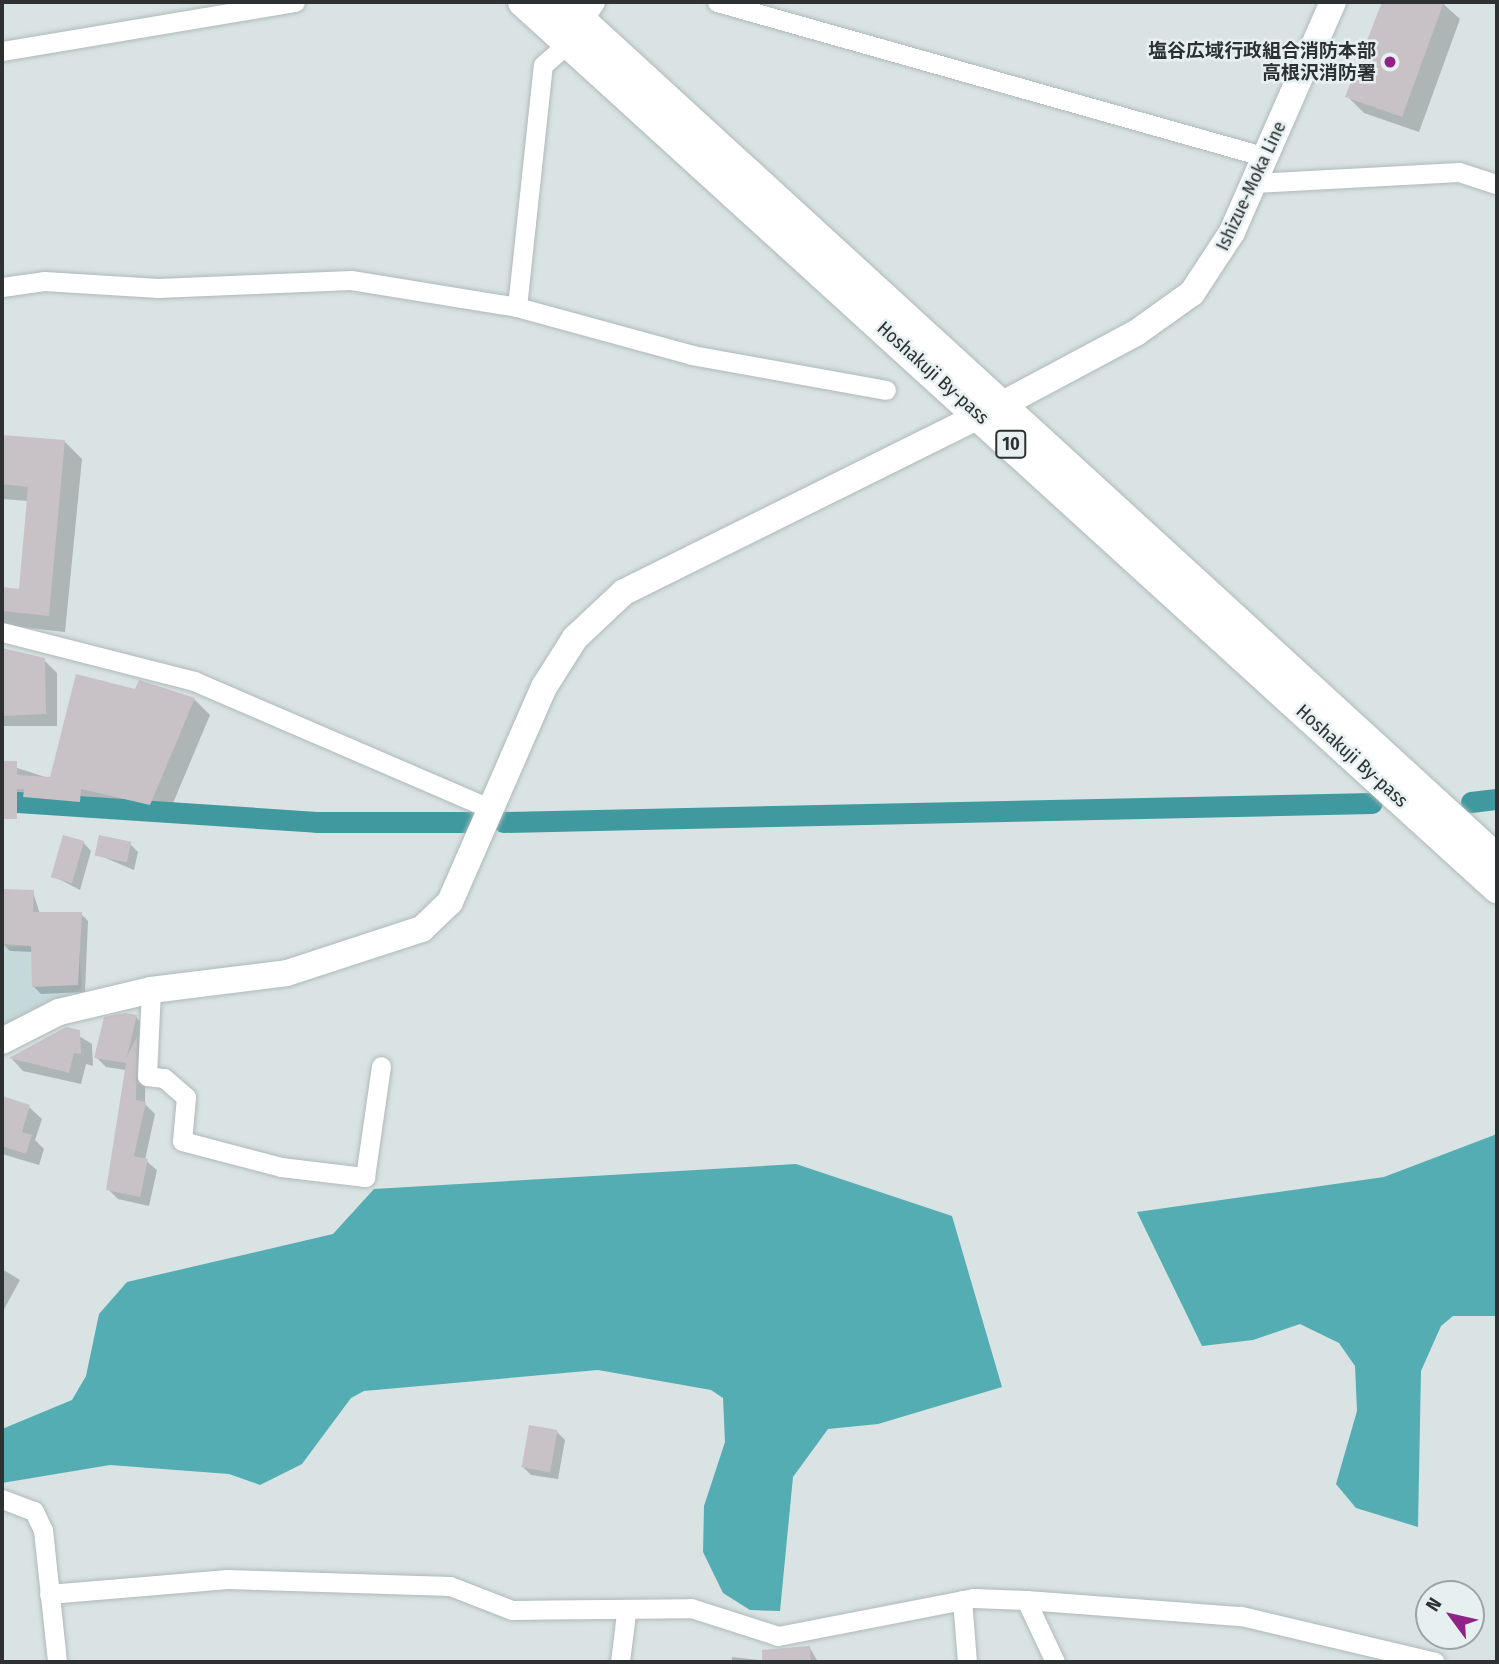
<!DOCTYPE html>
<meta charset="utf-8">
<style>
body{margin:0}
#map{position:relative;width:1499px;height:1664px;overflow:hidden;background:#d9e3e3;font-family:"Fira Sans Condensed","Noto Sans JP",sans-serif}
div>[style]{position:absolute}
.built>*{inset:0;background:#c6d9da}
.forest>*{inset:0;background:#54adb3}
.shadow>*{inset:0;background:#0003}
.canal>*{height:21px;margin:-10.5px;padding:0 10.5px;transform-origin:10.5px;border-radius:10.5px;background:#3f999f}
.building>*{inset:0;background:#c8c1c6;transform-origin:0 0}
.roads{filter:drop-shadow(0 0 2px #afb9b9) drop-shadow(0 0 2px #afb9b9)}
.street>*{height:19px;margin:-9.5px;padding:0 9.5px;transform-origin:9.5px;border-radius:9.5px;background:#fff}
.secondary>*{height:26px;margin:-13px;padding:0 13px;transform-origin:13px;border-radius:13px;background:#fff}
.primary>*{height:30px;margin:-15px;padding:0 15px;transform-origin:15px;border-radius:15px;background:#fff}
.dots>*{width:19px;height:19px;translate:-50% -50%;box-sizing:border-box;border:4px solid #e6f0f1;border-radius:50%}
span{translate:-50% -50%;white-space:nowrap;text-align:center;line-height:1.15;-webkit-text-stroke:5px #e6f0f1;paint-order:stroke}
.shield-label span{padding:2px 5px;background:#e6f0f1;border:2px solid;border-radius:5px;-webkit-text-stroke-width:0}
.shield-label{font-size:18px;color:#2d3131;font-weight:700}
.poi-label{font-size:19px;color:#2d3131;font-weight:700}
.right{translate:-100% -50%;text-align:right}
.street-label{font-size:19px;color:#2d3131}
.frame{position:absolute;inset:0;border:4px solid #2d3131;pointer-events:none}
.north{position:absolute;left:1415px;top:1580px;width:70px;height:70px;box-sizing:border-box;background:#e6f0f1;border:2px solid #9ca4a4;border-radius:50%;rotate:303deg;font-size:19px;font-weight:700;line-height:28px;text-align:center;color:#2d3131}
.north::after{content:'';display:block;margin:auto;width:24px;height:32px;background:#902486;clip-path:polygon(50% 0,100% 100%,50% 72%,0 100%)}
</style>
<div id="map">
<div class="built">
<div style="clip-path:polygon(79px 944px,82px 995px,2px 1031px,2px 947px)"></div>
</div>
<div class="forest">
<div style="clip-path:polygon(1497px 1134px,1497px 1316px,1453px 1316px,1441px 1326px,1421px 1371px,1418px 1527px,1356px 1508px,1336px 1484px,1357px 1411px,1355px 1366px,1339px 1343px,1300px 1324px,1253px 1340px,1202px 1346px,1137px 1212px,1384px 1177px)"></div>
<div style="clip-path:polygon(796px 1164px,952px 1216px,1002px 1387px,878px 1424px,828px 1429px,793px 1477px,780px 1611px,750px 1610px,723px 1593px,703px 1552px,704px 1506px,725px 1442px,723px 1398px,711px 1390px,598px 1370px,364px 1391px,351px 1398px,302px 1464px,260px 1485px,229px 1474px,110px 1465px,2px 1483px,2px 1429px,72px 1400px,86px 1376px,99px 1314px,127px 1282px,333px 1234px,374px 1189px)"></div>
</div>
<div class="shadow">
<div style="clip-path:polygon(1384px 2px,1441px 2px,1460px 19px,1419px 132px,1364px 113px,1347px 96px)"></div>
<div style="clip-path:polygon(2px 436px,65px 442px,82px 459px,65px 632px,2px 625px,2px 589px,20px 590px,29px 501px,2px 499px)"></div>
<div style="clip-path:polygon(2px 650px,44px 660px,57px 673px,57px 726px,2px 726px)"></div>
<div style="clip-path:polygon(136px 691px,194px 699px,210px 715px,166px 820px,96px 803px,95px 816px,2px 799px,2px 763px,51px 779px)"></div>
<div style="clip-path:polygon(83px 842px,91px 851px,80px 890px,53px 876px)"></div>
<div style="clip-path:polygon(130px 844px,138px 852px,134px 870px,96px 854px)"></div>
<div style="clip-path:polygon(2px 891px,33px 892px,40px 914px,81px 914px,88px 921px,85px 992px,41px 994px,34px 987px,33px 952px,10px 951px,3px 944px)"></div>
<div style="clip-path:polygon(136px 1017px,146px 1027px,145px 1104px,155px 1114px,145px 1160px,157px 1170px,149px 1206px,118px 1199px,108px 1189px,126px 1070px,106px 1067px,96px 1057px)"></div>
<div style="clip-path:polygon(66px 1028px,92px 1044px,93px 1066px,86px 1064px,81px 1084px,23px 1071px,12px 1059px)"></div>
<div style="clip-path:polygon(2px 1098px,29px 1107px,42px 1119px,35px 1140px,44px 1149px,39px 1165px,2px 1154px)"></div>
<div style="clip-path:polygon(2px 1269px,20px 1280px,2px 1313px)"></div>
<div style="clip-path:polygon(557px 1432px,565px 1440px,558px 1479px,531px 1475px,523px 1467px)"></div>
<div style="clip-path:polygon(810px 1648px,818px 1662px,786px 1662px,785px 1650px)"></div>
<div style="clip-path:polygon(732px 1657px,759px 1660px,762px 1662px,732px 1662px)"></div>
</div>
<div class="canal">
<div style="left:2px;top:801px;width:315px;rotate:3.8deg"></div>
<div style="left:316px;top:822px;width:155px"></div>
<div style="left:1471px;top:802px;width:26px;rotate:-7deg"></div>
<div style="left:503px;top:822px;width:869px;rotate:-1.25deg"></div>
</div>
<div class="building">
<div style="clip-path:polygon(1382px 2px,1444px 2px,1402px 117px,1345px 97px)"></div>
<div style="clip-path:polygon(2px 435px,65px 440px,49px 616px,2px 611px,2px 587px,19px 589px,28px 487px,2px 484px)"></div>
<div style="clip-path:polygon(2px 648px,45px 658px,46px 714px,2px 716px)"></div>
<div style="clip-path:polygon(76px 674px,135px 689px,139px 680px,195px 698px,150px 805px,81px 789px,80px 802px,23px 797px,24px 789px,17px 789px,17px 819px,2px 819px,2px 761px,17px 761px,17px 775px,50px 777px)"></div>
<div style="left:63px;top:835px;width:22px;height:44px;rotate:16deg"></div>
<div style="left:99px;top:835px;width:33px;height:21px;rotate:12deg"></div>
<div style="clip-path:polygon(2px 889px,34px 890px,33px 912px,82px 912px,78px 985px,32px 987px,31px 946px,2px 944px)"></div>
<div style="clip-path:polygon(125px 1013px,137px 1015px,127px 1056px,137px 1037px,136px 1100px,146px 1102px,134px 1156px,148px 1159px,140px 1197px,106px 1190px,126px 1063px,94px 1058px,104px 1017px)"></div>
<div style="clip-path:polygon(66px 1027px,80px 1030px,81px 1054px,74px 1053px,69px 1073px,9px 1058px)"></div>
<div style="clip-path:polygon(2px 1096px,30px 1105px,22px 1132px,32px 1135px,26px 1154px,2px 1146px)"></div>
<div style="left:529px;top:1425px;width:29px;height:43px;rotate:10deg"></div>
<div style="clip-path:polygon(810px 1646px,811px 1662px,762px 1662px,762px 1650px)"></div>
</div>
<div class="roads">
<div class="street">
<div style="left:717px;top:2px;width:570px;rotate:15.77deg"></div>
<div style="left:2px;top:51px;width:297px;rotate:-9.5deg"></div>
<div style="left:1254px;top:183px;width:205px;rotate:-3.1deg"></div>
<div style="left:1459px;top:172px;width:40px;rotate:18deg"></div>
<div style="left:2px;top:287px;width:42px;rotate:-8.1deg"></div>
<div style="left:44px;top:281px;width:114px;rotate:3.5deg"></div>
<div style="left:158px;top:288px;width:193px;rotate:-2.4deg"></div>
<div style="left:351px;top:280px;width:168px;rotate:9.2deg"></div>
<div style="left:517px;top:307px;width:181px;rotate:15.3deg"></div>
<div style="left:692px;top:355px;width:197px;rotate:10.2deg"></div>
<div style="left:517px;top:307px;width:243px;rotate:-83.9deg"></div>
<div style="left:543px;top:65px;width:35px;rotate:-41deg"></div>
<div style="left:569px;top:42px;width:48px;rotate:-57deg"></div>
<div style="left:2px;top:632px;width:198px;rotate:14.3deg"></div>
<div style="left:194px;top:681px;width:321px;rotate:23.3deg"></div>
<div style="left:151px;top:990px;width:86px;rotate:92.7deg"></div>
<div style="left:147px;top:1076px;width:17px;rotate:7deg"></div>
<div style="left:164px;top:1078px;width:29px;rotate:41deg"></div>
<div style="left:186px;top:1097px;width:44px;rotate:95.2deg"></div>
<div style="left:182px;top:1141px;width:102px;rotate:14.7deg"></div>
<div style="left:281px;top:1167px;width:85px;rotate:6.8deg"></div>
<div style="left:365px;top:1177px;width:112px;rotate:-81.8deg"></div>
<div style="left:2px;top:1499px;width:34px;rotate:21deg"></div>
<div style="left:34px;top:1511px;width:21px;rotate:65deg"></div>
<div style="left:43px;top:1530px;width:133px;rotate:83.9deg"></div>
<div style="left:49px;top:1594px;width:179px;rotate:-4.8deg"></div>
<div style="left:227px;top:1579px;width:223px;rotate:1.8deg"></div>
<div style="left:450px;top:1586px;width:66px;rotate:21.2deg"></div>
<div style="left:512px;top:1610px;width:179px;rotate:-0.6deg"></div>
<div style="left:691px;top:1608px;width:91px;rotate:17.8deg"></div>
<div style="left:778px;top:1636px;width:199px;rotate:-11deg"></div>
<div style="left:973px;top:1598px;width:53px;rotate:2.2deg"></div>
<div style="left:1026px;top:1600px;width:216px;rotate:4.3deg"></div>
<div style="left:1241px;top:1616px;width:199px;rotate:13.3deg"></div>
<div style="left:962px;top:1600px;width:62px;rotate:85.4deg"></div>
<div style="left:1026px;top:1600px;width:68px;rotate:64.9deg"></div>
<div style="left:620px;top:1662px;width:49px;rotate:-83deg"></div>
</div>
<div class="secondary">
<div style="left:2px;top:1041px;width:64px;rotate:-27deg"></div>
<div style="left:59px;top:1012px;width:95px;rotate:-13.4deg"></div>
<div style="left:151px;top:990px;width:137px;rotate:-7.1deg"></div>
<div style="left:287px;top:973px;width:142px;rotate:-18.1deg"></div>
<div style="left:422px;top:929px;width:39px;rotate:-44deg"></div>
<div style="left:450px;top:902px;width:235px;rotate:-66.4deg"></div>
<div style="left:544px;top:687px;width:58px;rotate:-57.7deg"></div>
<div style="left:575px;top:638px;width:67px;rotate:-43.2deg"></div>
<div style="left:624px;top:592px;width:421px;rotate:-26.4deg"></div>
<div style="left:1001px;top:405px;width:153px;rotate:-28.1deg"></div>
<div style="left:1136px;top:333px;width:69px;rotate:-35.5deg"></div>
<div style="left:1192px;top:293px;width:73px;rotate:-56.7deg"></div>
<div style="left:1232px;top:232px;width:251px;rotate:-66.3deg"></div>
</div>
<div class="primary">
<div style="left:523px;top:2px;width:1317px;rotate:42.29deg"></div>
<div style="left:561px;top:2px;width:1269px;rotate:42.48deg"></div>
</div>
</div>
<div class="dots">
<div style="left:1390px;top:62px;background:#902486"></div>
</div>
<div class="shield-label">
<span style="left:1011px;top:444px">10</span>
</div>
<div class="poi-label">
<span class="right" style="left:1376px;top:62px">塩谷広域行政組合消防本部<br>高根沢消防署</span>
</div>
<div class="street-label">
<span style="left:1251px;top:186px;rotate:-65deg">Ishizue-Moka Line</span>
<span style="left:933px;top:373px;rotate:42deg">Hoshakuji By-pass</span>
<span style="left:1352px;top:756px;rotate:42deg">Hoshakuji By-pass</span>
</div>
<div class="frame"></div>
<div class="north">N</div>
</div>
